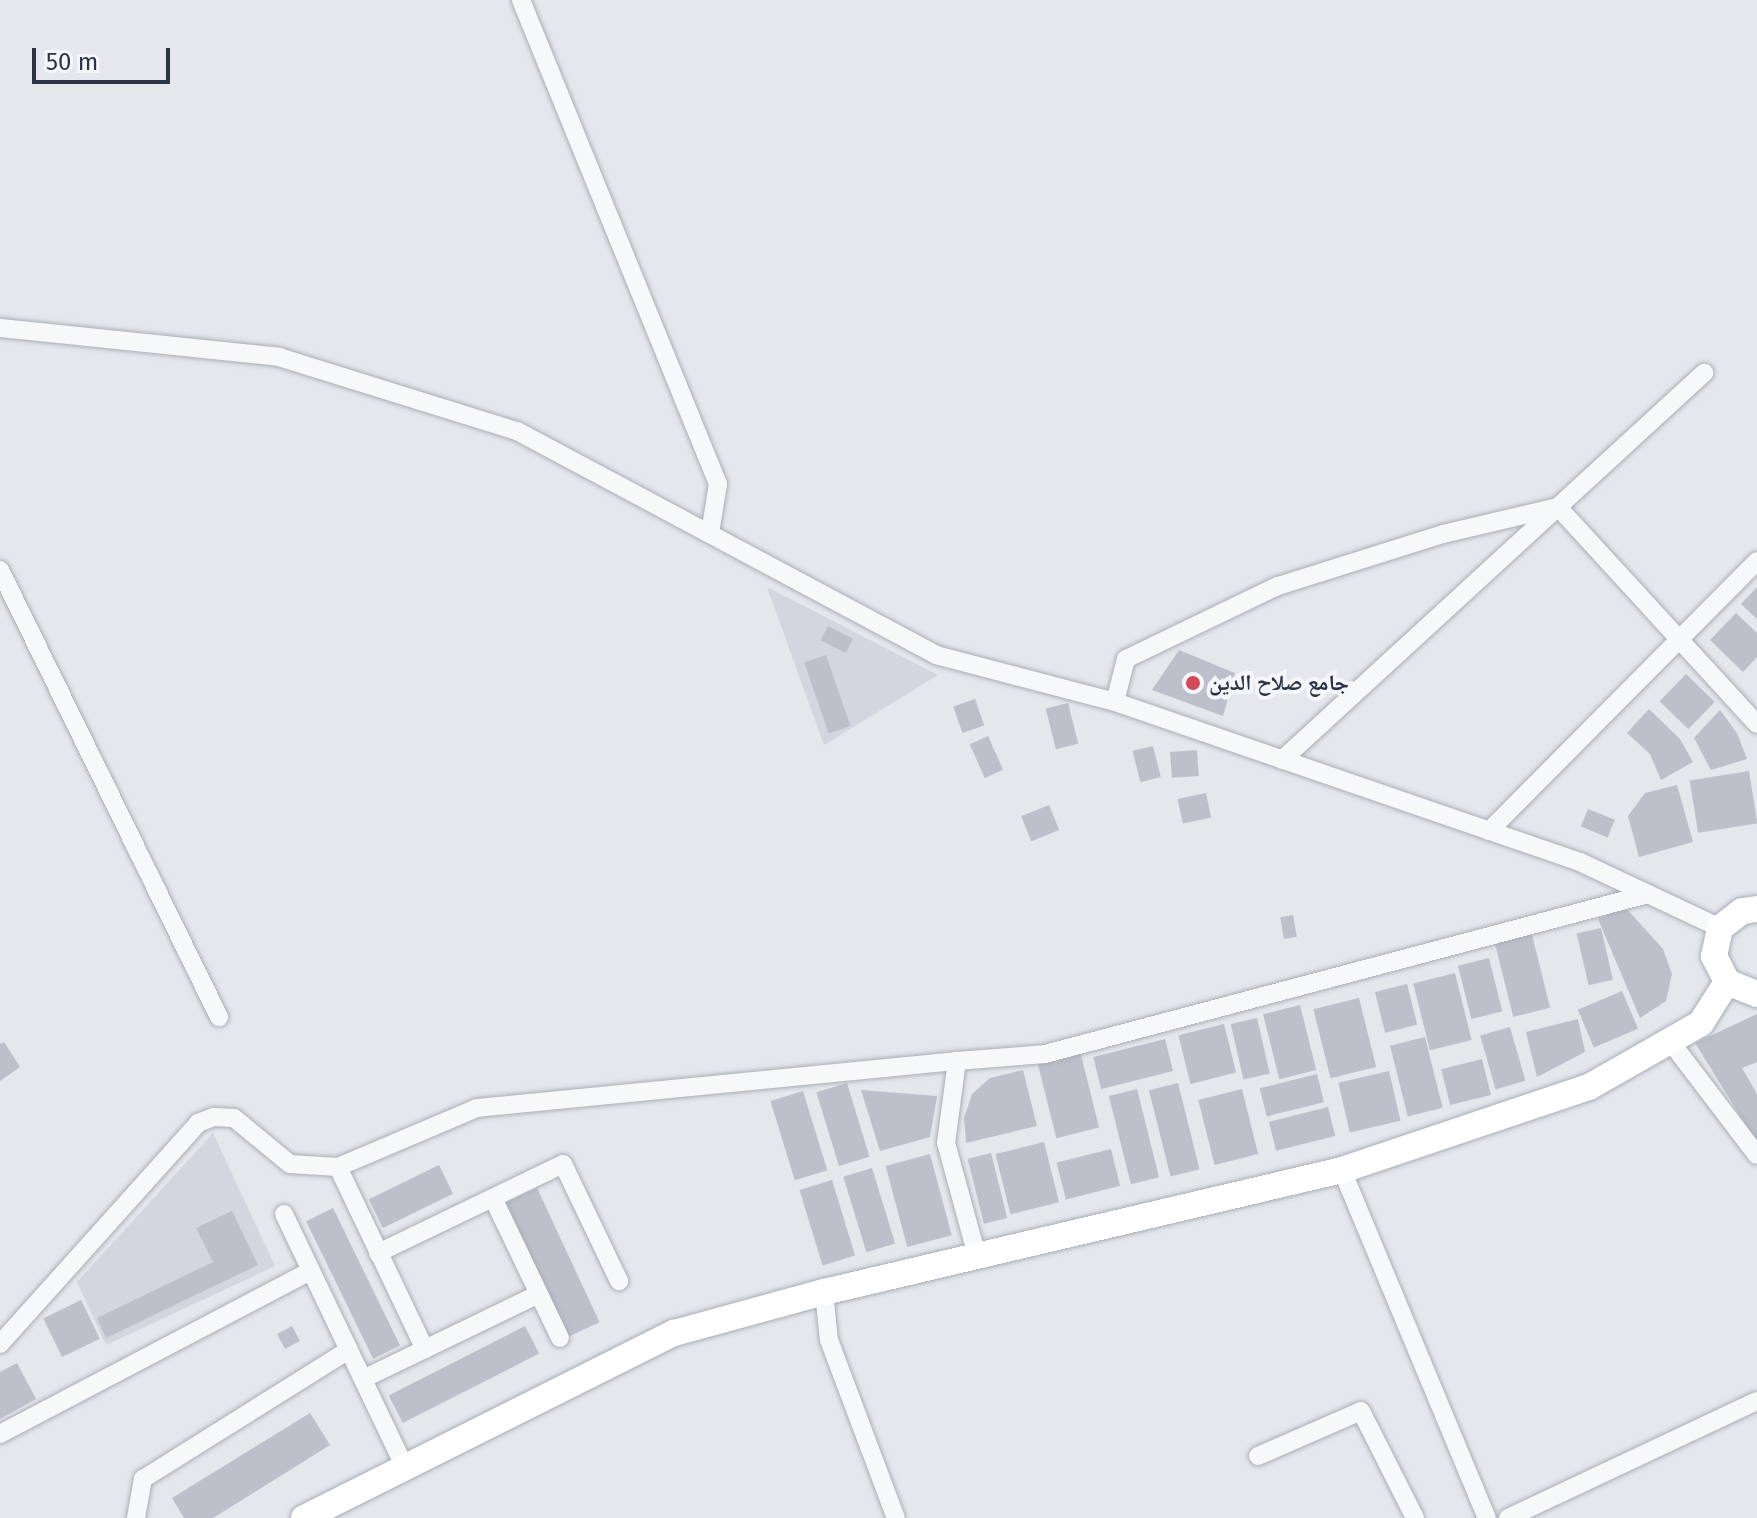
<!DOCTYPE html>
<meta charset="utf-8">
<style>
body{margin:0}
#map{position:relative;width:1757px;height:1518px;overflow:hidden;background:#e4e7ec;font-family:"Fira Sans","Noto Naskh Arabic",sans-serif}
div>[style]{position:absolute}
.built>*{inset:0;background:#d2d6de}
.building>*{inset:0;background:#bbc0ca;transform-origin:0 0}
.roads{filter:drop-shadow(0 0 2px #a9aeb7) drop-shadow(0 0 2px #a9aeb7)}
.street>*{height:18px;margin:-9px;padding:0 9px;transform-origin:9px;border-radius:9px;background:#f7f8fa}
.secondary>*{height:26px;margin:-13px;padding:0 13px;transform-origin:13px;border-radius:13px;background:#fff}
.dots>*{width:22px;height:22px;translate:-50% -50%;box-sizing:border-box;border:4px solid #f4f6f9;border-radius:50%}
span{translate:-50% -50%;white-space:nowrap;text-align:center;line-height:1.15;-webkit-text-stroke:8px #f4f6f9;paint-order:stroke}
.poi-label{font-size:22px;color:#2b3445;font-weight:700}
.left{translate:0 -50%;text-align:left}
.scale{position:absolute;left:32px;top:48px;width:138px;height:36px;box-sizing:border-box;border:4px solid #2b3445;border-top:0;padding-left:10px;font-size:24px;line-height:28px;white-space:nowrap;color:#2b3445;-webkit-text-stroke:6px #f4f6f9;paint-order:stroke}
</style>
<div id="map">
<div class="built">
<div style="clip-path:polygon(767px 587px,938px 675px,824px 745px)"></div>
<div style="clip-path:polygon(213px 1133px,275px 1266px,106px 1345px,77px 1282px)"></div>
</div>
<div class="building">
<div style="clip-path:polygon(1757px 587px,1757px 619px,1741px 604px)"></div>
<div style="clip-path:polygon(1736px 613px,1757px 633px,1757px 657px,1743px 672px,1710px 640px)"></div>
<div style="left:828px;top:626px;width:28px;height:16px;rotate:27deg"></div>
<div style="clip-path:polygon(1179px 650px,1235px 673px,1223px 716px,1152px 690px)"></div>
<div style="left:826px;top:655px;width:75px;height:23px;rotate:71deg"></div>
<div style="left:1686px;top:674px;width:40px;height:38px;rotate:44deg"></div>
<div style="left:975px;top:699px;width:28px;height:23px;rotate:71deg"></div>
<div style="left:1068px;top:703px;width:42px;height:23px;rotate:76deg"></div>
<div style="clip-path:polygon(1649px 709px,1680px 739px,1693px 762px,1661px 780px,1650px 754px,1627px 733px)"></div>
<div style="clip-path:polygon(1720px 710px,1737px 733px,1747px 759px,1711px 770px,1694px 738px)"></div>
<div style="left:988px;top:736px;width:37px;height:20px;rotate:66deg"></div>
<div style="left:1153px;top:746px;width:32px;height:21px;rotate:76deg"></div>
<div style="left:1197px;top:750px;width:26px;height:27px;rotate:86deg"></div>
<div style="left:1749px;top:771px;width:53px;height:60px;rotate:81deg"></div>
<div style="clip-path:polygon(1677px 785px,1693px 842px,1639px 857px,1628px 816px,1645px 793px)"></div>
<div style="left:1206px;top:793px;width:25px;height:29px;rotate:78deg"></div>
<div style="left:1049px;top:805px;width:27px;height:30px;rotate:68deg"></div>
<div style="left:1588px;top:809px;width:29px;height:19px;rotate:22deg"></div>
<div style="clip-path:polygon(1625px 907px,1663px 949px,1672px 974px,1666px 1001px,1640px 1018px,1598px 919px)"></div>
<div style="left:1293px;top:915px;width:22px;height:13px;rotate:80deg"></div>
<div style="left:1601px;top:928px;width:53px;height:25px;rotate:77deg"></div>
<div style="left:1531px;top:931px;width:79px;height:38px;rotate:76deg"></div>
<div style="left:1489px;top:958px;width:55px;height:32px;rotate:76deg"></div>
<div style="left:1455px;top:973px;width:69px;height:43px;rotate:76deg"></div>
<div style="left:1407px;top:984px;width:42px;height:33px;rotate:76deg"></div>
<div style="left:1622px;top:991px;width:41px;height:48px;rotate:67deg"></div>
<div style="left:1359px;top:998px;width:71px;height:47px;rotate:76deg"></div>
<div style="left:1300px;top:1005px;width:67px;height:38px;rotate:76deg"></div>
<div style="clip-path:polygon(1757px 1014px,1757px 1062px,1742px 1068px,1757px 1094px,1757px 1143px,1695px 1043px)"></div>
<div style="left:1257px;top:1018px;width:57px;height:27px;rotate:77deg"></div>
<div style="clip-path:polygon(1578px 1019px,1585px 1052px,1537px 1077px,1526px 1032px)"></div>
<div style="left:1224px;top:1024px;width:50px;height:47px;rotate:76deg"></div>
<div style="left:1510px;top:1027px;width:56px;height:31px;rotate:74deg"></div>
<div style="left:1425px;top:1037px;width:73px;height:36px;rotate:76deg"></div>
<div style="left:1165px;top:1039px;width:33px;height:74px;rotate:76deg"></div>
<div style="clip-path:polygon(4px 1042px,20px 1067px,0 1081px,0 1044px)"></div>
<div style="left:1079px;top:1047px;width:83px;height:44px;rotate:76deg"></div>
<div style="left:1482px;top:1059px;width:37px;height:42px;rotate:76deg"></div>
<div style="clip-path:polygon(1023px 1070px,1037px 1126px,966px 1143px,964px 1118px,972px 1094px,990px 1078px)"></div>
<div style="left:1389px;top:1071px;width:51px;height:52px;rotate:77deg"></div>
<div style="left:1317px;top:1074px;width:29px;height:59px;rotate:76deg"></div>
<div style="left:847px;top:1083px;width:77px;height:32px;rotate:73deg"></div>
<div style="left:1178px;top:1083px;width:89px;height:30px;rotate:76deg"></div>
<div style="left:1137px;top:1089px;width:91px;height:29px;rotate:76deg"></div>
<div style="left:1242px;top:1089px;width:67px;height:45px;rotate:76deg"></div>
<div style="clip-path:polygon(861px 1090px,937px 1096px,930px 1137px,880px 1151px)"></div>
<div style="left:803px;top:1091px;width:83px;height:34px;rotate:73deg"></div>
<div style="left:1328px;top:1107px;width:30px;height:61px;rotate:76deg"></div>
<div style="left:1044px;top:1142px;width:62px;height:50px;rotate:76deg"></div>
<div style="left:1111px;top:1149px;width:38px;height:56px;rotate:76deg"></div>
<div style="left:991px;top:1153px;width:67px;height:24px;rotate:76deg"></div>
<div style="left:930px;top:1154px;width:84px;height:46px;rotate:75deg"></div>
<div style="left:439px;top:1165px;width:32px;height:78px;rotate:64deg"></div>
<div style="left:872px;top:1168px;width:79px;height:30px;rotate:73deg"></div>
<div style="left:832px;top:1180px;width:79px;height:34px;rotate:73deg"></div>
<div style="left:537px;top:1188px;width:148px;height:35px;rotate:65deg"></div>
<div style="left:333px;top:1208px;width:153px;height:30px;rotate:64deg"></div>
<div style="clip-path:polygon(232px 1211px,258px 1265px,106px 1338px,97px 1318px,213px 1262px,196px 1228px)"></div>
<div style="left:81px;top:1300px;width:43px;height:42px;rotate:64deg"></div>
<div style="left:292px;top:1326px;width:17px;height:17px;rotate:62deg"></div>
<div style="left:525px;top:1326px;width:31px;height:153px;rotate:63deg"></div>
<div style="clip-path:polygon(17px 1363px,36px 1399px,0 1419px,0 1372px)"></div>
<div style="clip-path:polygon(310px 1413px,330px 1445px,213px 1518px,184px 1518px,172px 1498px)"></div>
</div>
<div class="roads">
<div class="street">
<div style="left:521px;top:0;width:523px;rotate:67.85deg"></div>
<div style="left:718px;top:484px;width:50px;rotate:99.3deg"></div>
<div style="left:0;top:328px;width:281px;rotate:5.9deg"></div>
<div style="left:279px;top:357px;width:249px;rotate:17.3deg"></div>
<div style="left:517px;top:431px;width:475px;rotate:28.1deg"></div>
<div style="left:936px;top:655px;width:185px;rotate:14.7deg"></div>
<div style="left:1115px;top:702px;width:492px;rotate:19deg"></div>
<div style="left:1580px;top:862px;width:155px;rotate:25.2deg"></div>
<div style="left:0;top:570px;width:498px;rotate:63.9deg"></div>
<div style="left:1115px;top:702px;width:44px;rotate:-75.7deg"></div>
<div style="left:1126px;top:659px;width:169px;rotate:-25.7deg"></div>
<div style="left:1278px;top:586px;width:173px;rotate:-17.5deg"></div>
<div style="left:1443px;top:534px;width:118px;rotate:-13.2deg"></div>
<div style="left:1558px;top:507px;width:294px;rotate:47.5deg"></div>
<div style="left:1282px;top:760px;width:573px;rotate:-42.52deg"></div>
<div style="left:1489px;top:831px;width:380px;rotate:-45.2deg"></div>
<div style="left:1670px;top:1041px;width:143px;rotate:52.7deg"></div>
<div style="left:338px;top:1167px;width:202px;rotate:64.5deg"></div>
<div style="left:1342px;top:1170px;width:377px;rotate:67.4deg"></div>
<div style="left:493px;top:1198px;width:155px;rotate:64.4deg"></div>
<div style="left:284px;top:1214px;width:281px;rotate:64.5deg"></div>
<div style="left:378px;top:1253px;width:205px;rotate:-25.7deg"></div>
<div style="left:563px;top:1164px;width:130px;rotate:64.4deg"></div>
<div style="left:977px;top:1256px;width:117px;rotate:-105.3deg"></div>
<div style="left:946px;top:1143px;width:83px;rotate:-82.4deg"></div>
<div style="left:957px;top:1061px;width:88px;rotate:-4.5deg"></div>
<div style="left:1045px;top:1054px;width:624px;rotate:-14.86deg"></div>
<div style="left:824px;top:1292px;width:48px;rotate:84.1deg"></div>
<div style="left:829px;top:1340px;width:190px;rotate:69.4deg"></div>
<div style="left:0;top:1344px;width:297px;rotate:-48.1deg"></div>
<div style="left:198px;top:1123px;width:17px;rotate:-21deg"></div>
<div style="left:214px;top:1117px;width:20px;rotate:3deg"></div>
<div style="left:234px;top:1118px;width:72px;rotate:39.4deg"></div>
<div style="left:290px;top:1164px;width:48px;rotate:3.6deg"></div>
<div style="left:338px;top:1167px;width:151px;rotate:-23deg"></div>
<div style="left:477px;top:1108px;width:482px;rotate:-5.6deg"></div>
<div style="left:363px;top:1379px;width:195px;rotate:-25.8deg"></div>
<div style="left:0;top:1434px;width:351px;rotate:-27.7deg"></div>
<div style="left:1258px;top:1456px;width:112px;rotate:-23.6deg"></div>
<div style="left:1361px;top:1411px;width:120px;rotate:63.2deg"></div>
<div style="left:136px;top:1518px;width:40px;rotate:-80deg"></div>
<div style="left:143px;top:1479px;width:243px;rotate:-32.1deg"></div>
<div style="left:1508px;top:1518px;width:275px;rotate:-25.2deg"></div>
</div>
<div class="secondary">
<div style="left:1757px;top:909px;width:15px;rotate:172deg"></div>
<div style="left:1742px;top:911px;width:28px;rotate:142deg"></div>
<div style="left:1720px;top:928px;width:29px;rotate:102deg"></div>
<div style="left:1714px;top:956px;width:29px;rotate:63deg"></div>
<div style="left:1727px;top:982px;width:32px;rotate:22deg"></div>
<div style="left:304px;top:1518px;width:414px;rotate:-26.6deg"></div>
<div style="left:674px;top:1333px;width:156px;rotate:-15.3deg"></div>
<div style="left:824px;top:1292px;width:532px;rotate:-13.25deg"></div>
<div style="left:1342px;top:1170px;width:261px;rotate:-18.6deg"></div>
<div style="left:1589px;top:1087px;width:129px;rotate:-29.7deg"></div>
<div style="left:1701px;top:1023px;width:49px;rotate:-57.6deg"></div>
</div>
</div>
<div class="dots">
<div style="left:1193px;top:683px;background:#d1495b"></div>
</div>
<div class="poi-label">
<span class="left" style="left:1209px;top:683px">جامع صلاح الدين</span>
</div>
<div class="scale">50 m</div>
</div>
